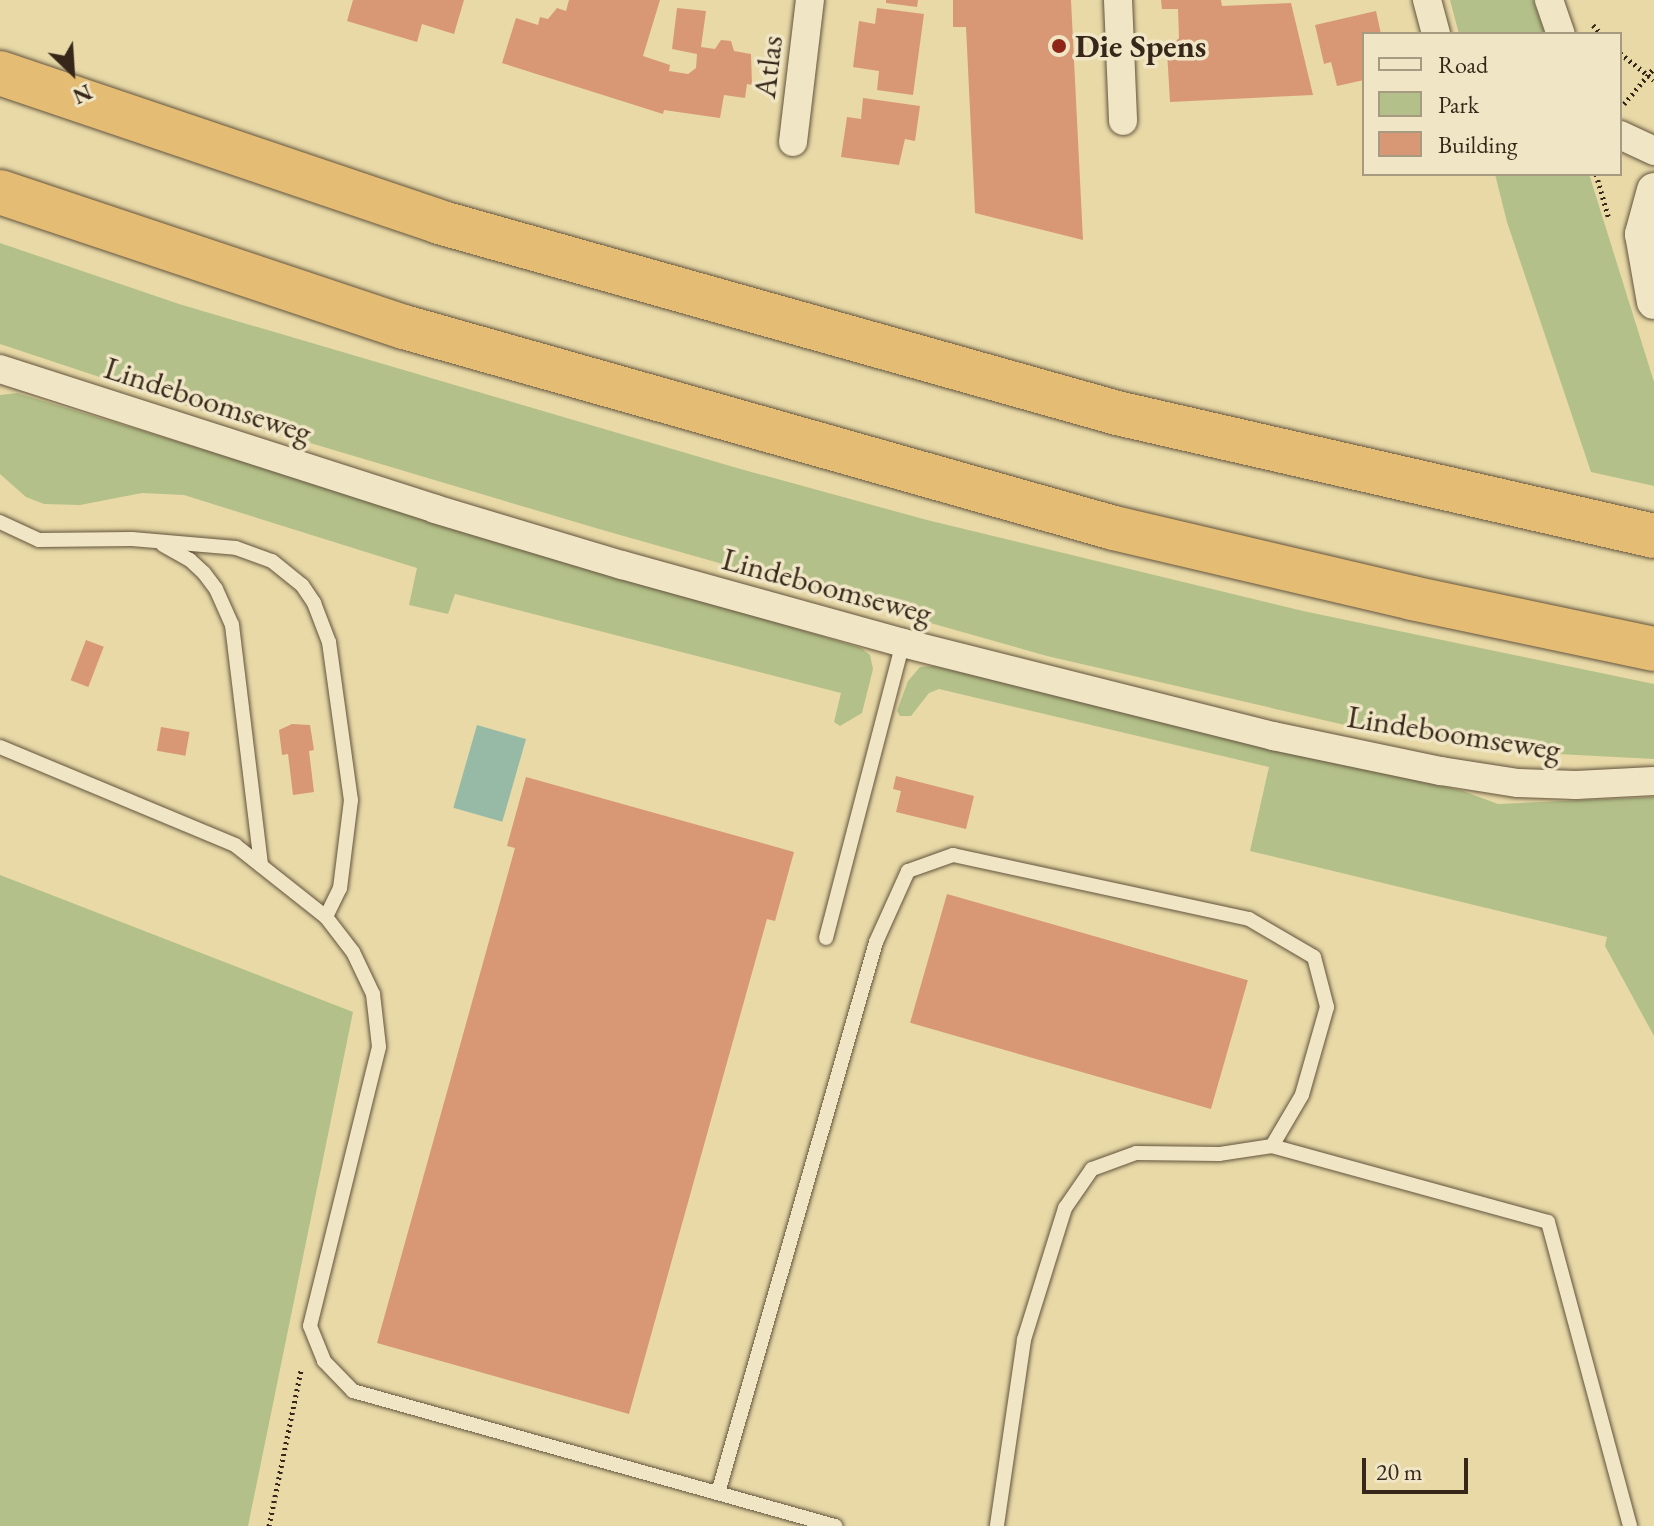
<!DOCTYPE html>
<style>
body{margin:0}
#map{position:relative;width:1654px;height:1526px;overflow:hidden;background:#e8d9a7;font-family:"EB Garamond",serif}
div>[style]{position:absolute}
.green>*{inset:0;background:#b3c089}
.water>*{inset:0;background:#97baa7;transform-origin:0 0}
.building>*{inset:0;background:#d89876;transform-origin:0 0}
.path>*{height:5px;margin-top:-2.5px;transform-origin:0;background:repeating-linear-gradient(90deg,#37271a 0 2px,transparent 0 6px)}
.roads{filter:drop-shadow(0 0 2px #63543d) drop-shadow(0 0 2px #63543d)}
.service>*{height:14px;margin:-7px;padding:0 7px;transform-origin:7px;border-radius:7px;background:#f0e6c6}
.minor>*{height:28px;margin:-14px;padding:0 14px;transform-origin:14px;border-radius:14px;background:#f0e6c6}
.tertiary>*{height:34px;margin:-17px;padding:0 17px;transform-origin:17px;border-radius:17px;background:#f0e6c6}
.motorway>*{height:44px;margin:-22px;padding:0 22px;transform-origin:22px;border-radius:22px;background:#e4bc74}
.dots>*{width:22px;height:22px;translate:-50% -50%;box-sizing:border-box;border:4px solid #f0e6c6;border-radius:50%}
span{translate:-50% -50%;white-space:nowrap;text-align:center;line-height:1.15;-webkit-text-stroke:7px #f0e6c6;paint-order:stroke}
.poi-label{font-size:32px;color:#37271a;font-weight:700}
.left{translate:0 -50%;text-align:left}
.street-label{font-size:32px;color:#37271a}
.legend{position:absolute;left:1362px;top:32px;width:260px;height:144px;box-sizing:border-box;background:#f0e6c6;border:2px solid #a69a81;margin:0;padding:10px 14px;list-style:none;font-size:24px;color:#37271a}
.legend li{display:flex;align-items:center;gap:16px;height:40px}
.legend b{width:40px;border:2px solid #a69a81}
.north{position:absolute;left:32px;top:32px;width:80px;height:80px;-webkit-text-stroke:6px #f0e6c6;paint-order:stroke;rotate:155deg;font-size:22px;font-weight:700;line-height:32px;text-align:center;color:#37271a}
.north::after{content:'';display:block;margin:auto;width:28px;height:36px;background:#37271a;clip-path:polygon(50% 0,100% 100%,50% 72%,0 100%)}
.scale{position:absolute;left:1362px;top:1458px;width:106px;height:36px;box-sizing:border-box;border:4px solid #37271a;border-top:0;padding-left:10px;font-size:24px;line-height:28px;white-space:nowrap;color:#37271a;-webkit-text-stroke:6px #f0e6c6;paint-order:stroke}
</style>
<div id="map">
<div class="green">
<div style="clip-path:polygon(1450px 0,1533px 0,1545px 34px,1459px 34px)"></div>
<div style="clip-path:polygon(1495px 174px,1589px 174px,1654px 382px,1654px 486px,1591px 472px,1507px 222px)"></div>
<div style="clip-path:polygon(0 243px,179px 304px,737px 468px,927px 520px,1303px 611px,1654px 684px,1654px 759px,1519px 752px,1358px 728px,1047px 656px,599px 529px,196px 409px,0 344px)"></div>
<div style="clip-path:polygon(17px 393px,861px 648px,870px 655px,873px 669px,862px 713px,840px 726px,834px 722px,841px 693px,455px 594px,448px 614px,409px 605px,417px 568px,184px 495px,142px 493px,80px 505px,44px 504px,26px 497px,0 474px,0 395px)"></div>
<div style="clip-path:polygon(934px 666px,1463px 791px,1498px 804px,1654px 797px,1654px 1036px,1605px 946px,1607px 937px,1250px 851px,1269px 767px,939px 689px,929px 693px,911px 716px,900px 716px,897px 711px,908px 681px,920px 667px)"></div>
<div style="clip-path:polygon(0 875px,353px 1012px,248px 1526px,0 1526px)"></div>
</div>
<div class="water">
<div style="left:477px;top:725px;width:51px;height:86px;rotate:16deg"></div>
</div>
<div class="building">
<div style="clip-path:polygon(353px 0,464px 0,454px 34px,422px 24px,417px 42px,347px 21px)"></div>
<div style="clip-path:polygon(569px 0,660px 0,643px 56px,670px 65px,669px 71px,688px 74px,696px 68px,697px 54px,672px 49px,677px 8px,706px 11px,701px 47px,715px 49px,721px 40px,731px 41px,734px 51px,751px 54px,752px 85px,747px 84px,745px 98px,724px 95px,720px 118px,664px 110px,663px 114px,502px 63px,516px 18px,538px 25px,540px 17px,548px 19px,557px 8px,566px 11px)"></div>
<div style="clip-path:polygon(886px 0,918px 0,917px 7px,886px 3px)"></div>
<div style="clip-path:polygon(953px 0,1071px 0,1083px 240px,975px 213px,966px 27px,953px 27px)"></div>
<div style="clip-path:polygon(1161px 0,1221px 0,1222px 6px,1291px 3px,1313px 95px,1170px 102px,1167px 51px,1179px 38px,1178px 9px,1162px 9px)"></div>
<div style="clip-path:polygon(877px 8px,924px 14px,913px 95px,877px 90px,879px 71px,853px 67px,859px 21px,875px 24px)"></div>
<div style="clip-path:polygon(1376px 11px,1381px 34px,1364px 34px,1364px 80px,1337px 86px,1331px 62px,1324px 64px,1315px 25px)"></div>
<div style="clip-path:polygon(863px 98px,920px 106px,915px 141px,905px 139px,899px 165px,841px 157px,847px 117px,861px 119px)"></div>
<div style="left:86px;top:640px;width:19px;height:43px;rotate:21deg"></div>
<div style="clip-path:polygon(292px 724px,310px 725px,314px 750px,309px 751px,314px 792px,293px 795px,288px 754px,282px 755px,279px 730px)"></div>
<div style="left:161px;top:727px;width:29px;height:24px;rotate:10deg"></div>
<div style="clip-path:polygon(896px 776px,974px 796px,966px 829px,896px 812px,901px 791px,893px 789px)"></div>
<div style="clip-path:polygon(526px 777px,794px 852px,775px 921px,767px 919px,629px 1414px,377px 1343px,515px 848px,507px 846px)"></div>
<div style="left:947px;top:894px;width:313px;height:134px;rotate:16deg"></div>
</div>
<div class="path">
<div style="left:1593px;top:25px;width:12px;rotate:48deg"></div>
<div style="left:1620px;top:53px;width:43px;rotate:38.5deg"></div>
<div style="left:1624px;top:104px;width:47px;rotate:-50.2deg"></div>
<div style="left:1596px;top:174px;width:47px;rotate:73.9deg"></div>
<div style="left:269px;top:1526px;width:159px;rotate:-78.4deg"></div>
</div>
<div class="roads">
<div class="service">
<div style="left:0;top:522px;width:43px;rotate:24.8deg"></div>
<div style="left:39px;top:540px;width:93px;rotate:-0.6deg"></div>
<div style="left:132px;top:539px;width:104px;rotate:4.9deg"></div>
<div style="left:236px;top:548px;width:38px;rotate:20deg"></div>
<div style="left:272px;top:561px;width:38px;rotate:39deg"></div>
<div style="left:302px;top:585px;width:22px;rotate:56deg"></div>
<div style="left:314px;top:603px;width:42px;rotate:69deg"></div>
<div style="left:329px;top:642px;width:160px;rotate:82.1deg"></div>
<div style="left:351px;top:800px;width:89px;rotate:97.1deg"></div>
<div style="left:340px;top:888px;width:32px;rotate:116deg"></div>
<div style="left:163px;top:545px;width:31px;rotate:29deg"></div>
<div style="left:190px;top:560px;width:19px;rotate:43deg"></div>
<div style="left:204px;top:573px;width:20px;rotate:53deg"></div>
<div style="left:216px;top:589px;width:39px;rotate:66deg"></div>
<div style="left:232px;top:625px;width:242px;rotate:83.1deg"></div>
<div style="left:0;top:747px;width:255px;rotate:22.6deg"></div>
<div style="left:235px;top:845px;width:116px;rotate:38.4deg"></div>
<div style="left:326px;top:917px;width:44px;rotate:52.4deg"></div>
<div style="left:353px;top:952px;width:47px;rotate:64.5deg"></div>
<div style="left:373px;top:994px;width:53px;rotate:83.5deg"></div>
<div style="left:379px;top:1047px;width:287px;rotate:103.9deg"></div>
<div style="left:310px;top:1326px;width:38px;rotate:68deg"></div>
<div style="left:324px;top:1361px;width:42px;rotate:46deg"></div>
<div style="left:353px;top:1391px;width:501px;rotate:15.65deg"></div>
<div style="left:826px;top:938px;width:305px;rotate:-75.4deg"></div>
<div style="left:1272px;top:1146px;width:286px;rotate:15.4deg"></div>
<div style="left:1548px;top:1222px;width:315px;rotate:74.9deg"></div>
<div style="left:718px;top:1493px;width:573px;rotate:-74deg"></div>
<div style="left:876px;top:942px;width:78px;rotate:-65.7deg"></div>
<div style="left:908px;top:871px;width:48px;rotate:-19.6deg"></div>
<div style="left:953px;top:855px;width:303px;rotate:12.2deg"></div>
<div style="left:1249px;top:919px;width:75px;rotate:30.3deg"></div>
<div style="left:1314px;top:957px;width:52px;rotate:75.4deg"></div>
<div style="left:1327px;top:1007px;width:91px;rotate:105.9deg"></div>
<div style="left:1302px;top:1095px;width:59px;rotate:120.5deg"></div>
<div style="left:1272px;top:1146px;width:54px;rotate:171.4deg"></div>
<div style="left:1219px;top:1154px;width:83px;rotate:-179.3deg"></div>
<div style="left:1136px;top:1153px;width:47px;rotate:160deg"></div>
<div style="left:1092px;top:1169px;width:47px;rotate:124.7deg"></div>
<div style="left:1065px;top:1208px;width:138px;rotate:107.3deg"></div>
<div style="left:1024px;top:1340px;width:188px;rotate:98.3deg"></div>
</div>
<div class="minor">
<div style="left:1118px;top:0;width:121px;rotate:87.6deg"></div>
<div style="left:1427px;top:0;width:35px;rotate:75deg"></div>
<div style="left:1549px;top:0;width:36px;rotate:71deg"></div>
<div style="left:1620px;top:135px;width:38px;rotate:25deg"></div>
<div style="left:793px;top:142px;width:143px;rotate:-83.2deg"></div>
<div style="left:0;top:369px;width:457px;rotate:17.8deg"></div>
<div style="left:435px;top:509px;width:195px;rotate:16.7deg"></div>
<div style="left:622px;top:565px;width:292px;rotate:15.5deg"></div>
<div style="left:903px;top:643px;width:382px;rotate:14.1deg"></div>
<div style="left:1273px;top:736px;width:172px;rotate:11.8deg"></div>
<div style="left:1441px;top:771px;width:78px;rotate:8.9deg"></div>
<div style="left:1518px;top:783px;width:58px;rotate:2deg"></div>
<div style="left:1576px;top:785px;width:78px;rotate:-2.9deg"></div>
</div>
<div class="tertiary">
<div style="left:1654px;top:190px;width:46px;rotate:105.3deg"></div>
<div style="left:1642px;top:234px;width:69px;rotate:80deg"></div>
</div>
<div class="motorway">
<div style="left:0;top:73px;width:464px;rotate:18.7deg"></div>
<div style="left:439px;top:222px;width:704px;rotate:15.73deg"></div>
<div style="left:1117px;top:413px;width:551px;rotate:12.9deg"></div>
<div style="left:0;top:192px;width:426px;rotate:18.5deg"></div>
<div style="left:404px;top:327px;width:738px;rotate:15.81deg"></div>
<div style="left:1114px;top:528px;width:306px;rotate:13.2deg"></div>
<div style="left:1412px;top:598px;width:247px;rotate:11.9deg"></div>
</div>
</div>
<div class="dots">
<div style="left:1059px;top:46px;background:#8f2418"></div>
</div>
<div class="poi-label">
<span class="left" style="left:1075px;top:46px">Die Spens</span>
</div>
<div class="street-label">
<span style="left:768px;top:67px;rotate:-83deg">Atlas</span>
<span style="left:208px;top:400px;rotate:18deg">Lindeboomseweg</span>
<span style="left:827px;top:586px;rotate:15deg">Lindeboomseweg</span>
<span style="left:1454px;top:733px;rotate:9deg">Lindeboomseweg</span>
</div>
<ul class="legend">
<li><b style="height:10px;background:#f0e6c6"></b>Road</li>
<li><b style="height:22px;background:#b3c089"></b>Park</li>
<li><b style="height:22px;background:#d89876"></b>Building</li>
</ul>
<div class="north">N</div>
<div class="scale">20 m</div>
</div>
